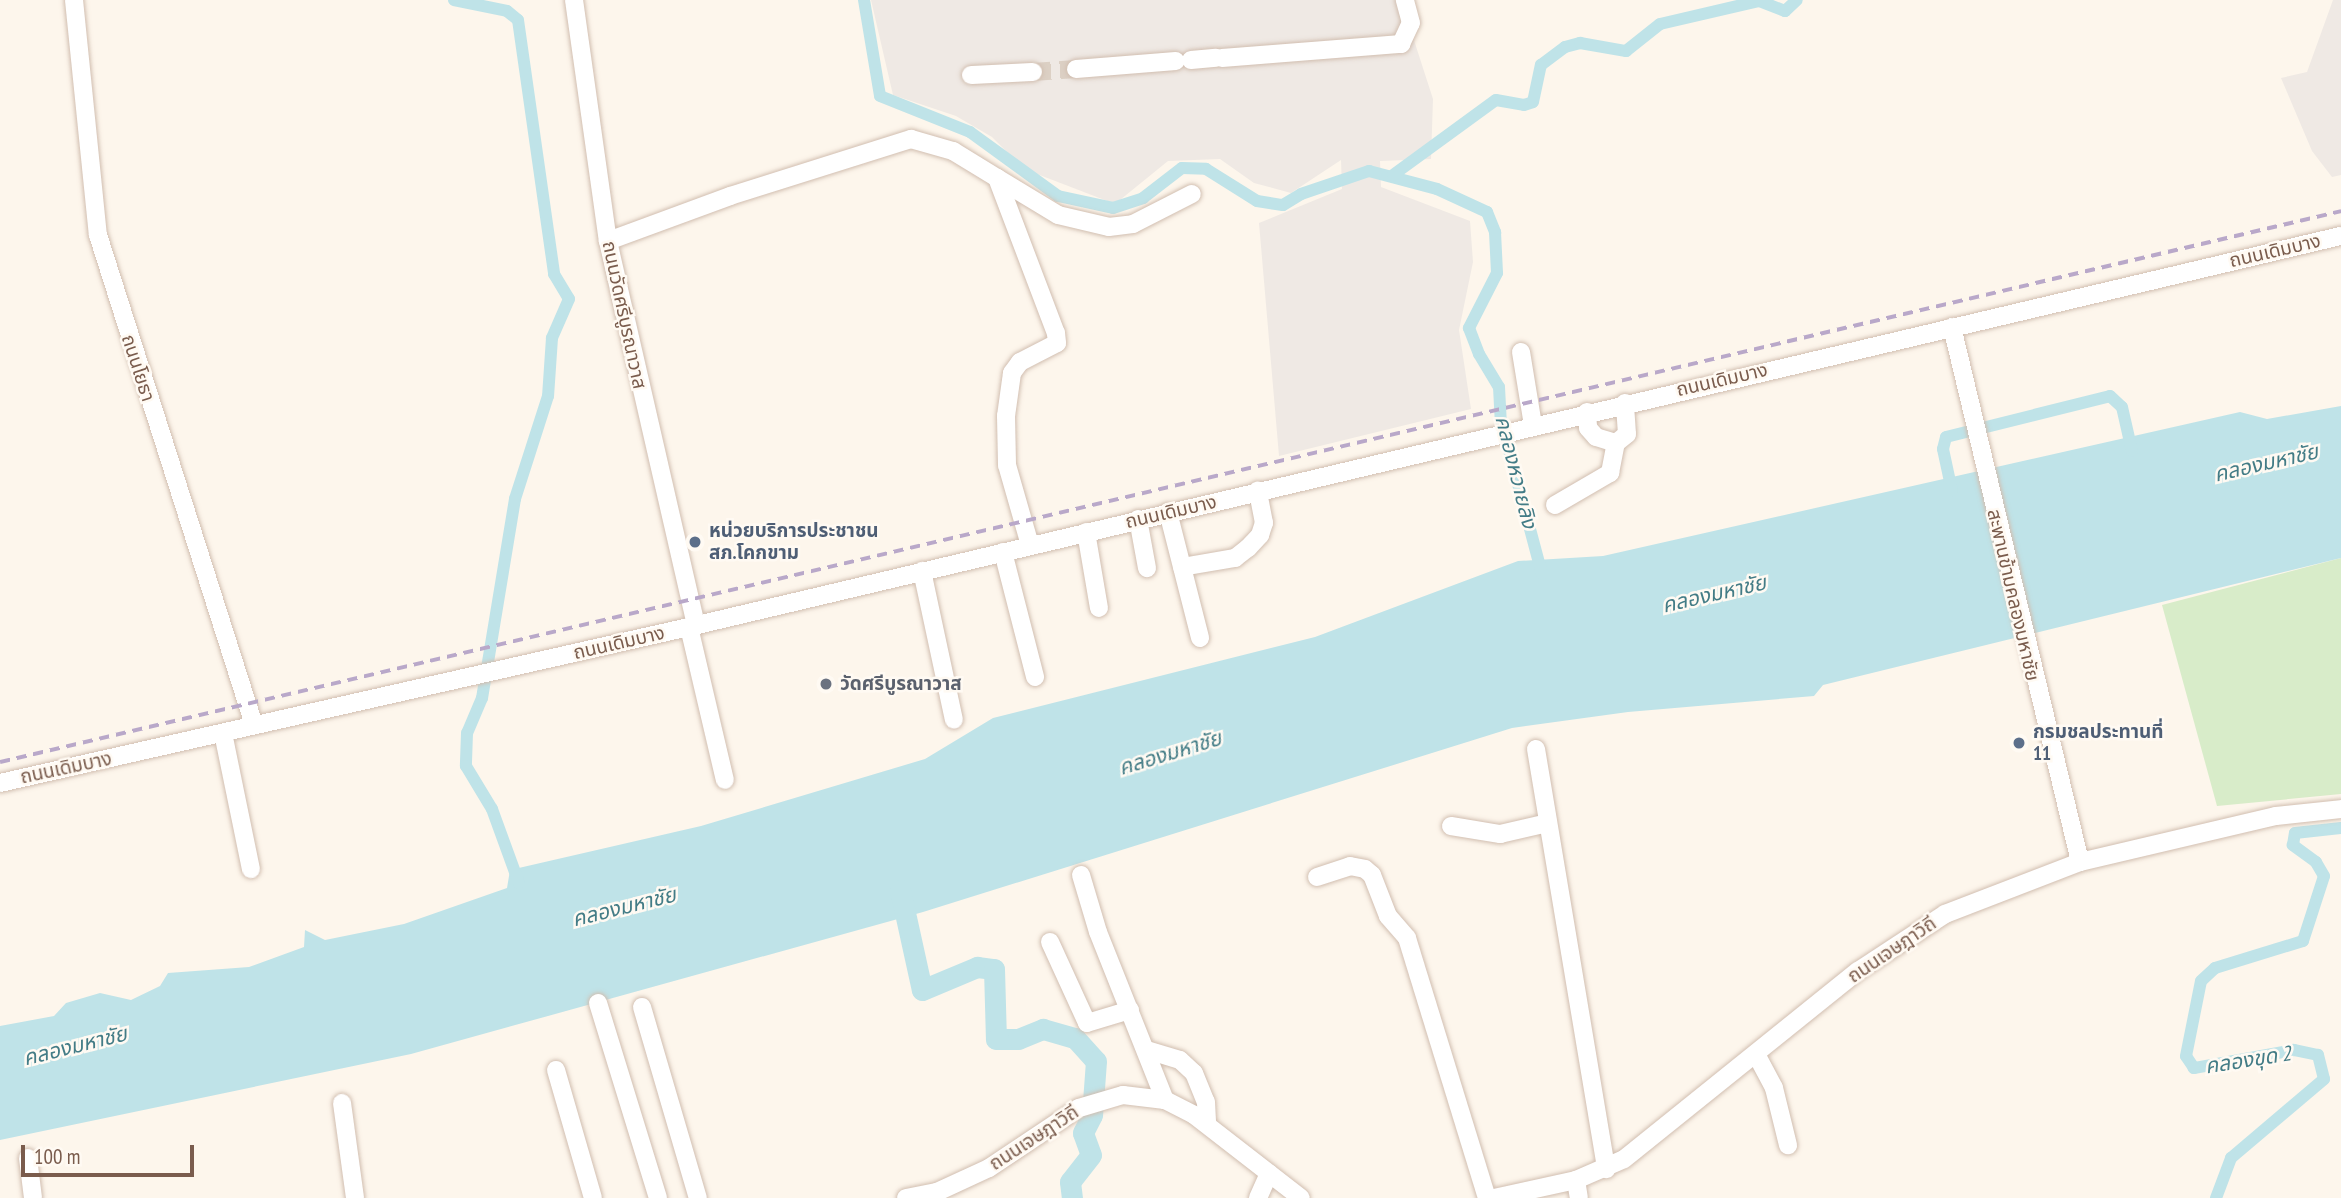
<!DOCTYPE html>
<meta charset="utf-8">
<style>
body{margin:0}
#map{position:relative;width:2341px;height:1198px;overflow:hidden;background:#fdf6ec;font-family:"PT Sans Narrow","Noto Sans Thai",sans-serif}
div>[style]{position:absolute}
.industrial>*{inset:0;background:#efe9e4}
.green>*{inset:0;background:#d8ecc9}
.water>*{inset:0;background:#bfe3e8}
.canal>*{height:12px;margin:-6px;padding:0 6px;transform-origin:6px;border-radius:6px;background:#bfe3e8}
.river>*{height:21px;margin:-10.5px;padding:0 10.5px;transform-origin:10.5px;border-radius:10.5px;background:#bfe3e8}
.minor-tunnel>*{height:18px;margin-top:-9px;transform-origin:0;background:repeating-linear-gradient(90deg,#dcd0c4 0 18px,transparent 0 27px)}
.roads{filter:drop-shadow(0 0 2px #d1beb0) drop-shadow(0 0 2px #d1beb0)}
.minor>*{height:18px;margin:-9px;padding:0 9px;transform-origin:9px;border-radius:9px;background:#fff}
.rail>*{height:3.5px;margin-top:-1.75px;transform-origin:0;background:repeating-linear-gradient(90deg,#b9a8c9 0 10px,transparent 0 17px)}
.dots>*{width:19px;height:19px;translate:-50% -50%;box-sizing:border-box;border:4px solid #fffaf3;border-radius:50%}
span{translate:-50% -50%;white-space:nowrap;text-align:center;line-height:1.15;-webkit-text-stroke:5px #fffaf3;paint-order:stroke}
.street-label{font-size:19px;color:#7a5c4d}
.service-label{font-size:19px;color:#4e5e75;font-weight:700}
.left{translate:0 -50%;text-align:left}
.worship-label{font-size:19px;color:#5b616d;font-weight:700}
.water-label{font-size:21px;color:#437c86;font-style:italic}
.scale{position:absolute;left:21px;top:1145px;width:173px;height:32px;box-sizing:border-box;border:4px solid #7a5c4d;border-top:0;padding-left:9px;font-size:21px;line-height:24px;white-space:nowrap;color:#7a5c4d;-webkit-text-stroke:5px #fffaf3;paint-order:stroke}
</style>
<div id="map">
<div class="industrial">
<div style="clip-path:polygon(871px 0,1401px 0,1433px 99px,1431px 159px,1380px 161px,1381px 187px,1470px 221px,1473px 262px,1459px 330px,1471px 409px,1279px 456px,1259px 223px,1342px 189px,1341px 160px,1291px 193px,1254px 183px,1220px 159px,1168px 161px,1115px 204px,1024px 169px,992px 137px,956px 116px,893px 95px)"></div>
<div style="clip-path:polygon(2333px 0,2341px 0,2341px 175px,2332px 177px,2312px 151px,2281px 78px,2307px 72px)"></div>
</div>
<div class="green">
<div style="clip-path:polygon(2341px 558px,2341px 794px,2217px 806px,2162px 605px)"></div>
</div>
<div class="water">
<div style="clip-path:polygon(2341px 406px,2341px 558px,1823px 685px,1814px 696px,1628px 712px,1512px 728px,923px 912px,411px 1054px,0 1140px,0 1026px,54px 1016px,66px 1003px,100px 993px,131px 1000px,160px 986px,168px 973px,249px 967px,304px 947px,305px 930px,325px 940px,404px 924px,507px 888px,510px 870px,701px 826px,925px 759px,993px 718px,1315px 637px,1518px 561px,1603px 556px,2240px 412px,2267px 419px)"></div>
</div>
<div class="canal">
<div style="left:454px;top:0;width:54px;rotate:11.7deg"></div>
<div style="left:507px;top:11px;width:14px;rotate:39deg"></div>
<div style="left:518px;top:20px;width:257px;rotate:81.9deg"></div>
<div style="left:554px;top:274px;width:29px;rotate:59deg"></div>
<div style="left:569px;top:299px;width:43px;rotate:113.6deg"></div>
<div style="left:552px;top:338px;width:58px;rotate:93.9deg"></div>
<div style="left:548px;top:396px;width:108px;rotate:107.8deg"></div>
<div style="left:515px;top:499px;width:202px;rotate:99.4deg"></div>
<div style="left:482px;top:698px;width:38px;rotate:113deg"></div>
<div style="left:467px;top:733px;width:33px;rotate:92deg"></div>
<div style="left:466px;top:766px;width:50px;rotate:58.8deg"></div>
<div style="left:492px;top:809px;width:79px;rotate:70deg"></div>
<div style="left:864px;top:0;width:97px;rotate:80.5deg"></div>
<div style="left:880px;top:96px;width:97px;rotate:21.8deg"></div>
<div style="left:970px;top:132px;width:109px;rotate:36deg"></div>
<div style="left:1058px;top:196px;width:56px;rotate:12.3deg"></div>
<div style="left:1113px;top:208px;width:32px;rotate:-18deg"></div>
<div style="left:1143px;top:198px;width:49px;rotate:-37.6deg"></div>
<div style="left:1182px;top:168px;width:24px;rotate:2deg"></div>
<div style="left:1206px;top:169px;width:60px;rotate:32.1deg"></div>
<div style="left:1257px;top:201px;width:26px;rotate:9deg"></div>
<div style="left:1283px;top:205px;width:21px;rotate:-31deg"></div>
<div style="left:1301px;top:194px;width:72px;rotate:-18.7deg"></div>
<div style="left:1369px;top:171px;width:70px;rotate:14.8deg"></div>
<div style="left:1437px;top:189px;width:55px;rotate:24.7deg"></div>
<div style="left:1487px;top:212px;width:22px;rotate:68deg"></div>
<div style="left:1495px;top:232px;width:41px;rotate:87.2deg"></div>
<div style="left:1497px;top:273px;width:62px;rotate:117deg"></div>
<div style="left:1469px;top:328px;width:28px;rotate:69deg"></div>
<div style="left:1479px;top:354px;width:39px;rotate:59deg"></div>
<div style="left:1499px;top:387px;width:33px;rotate:87deg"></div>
<div style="left:1501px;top:420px;width:159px;rotate:75.1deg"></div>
<div style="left:1393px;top:175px;width:127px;rotate:-36.1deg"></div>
<div style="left:1496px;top:100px;width:28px;rotate:10deg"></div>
<div style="left:1524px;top:105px;width:9px;rotate:-18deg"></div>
<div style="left:1533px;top:102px;width:38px;rotate:-78deg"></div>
<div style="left:1541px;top:65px;width:30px;rotate:-37deg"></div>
<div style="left:1565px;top:47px;width:16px;rotate:-15deg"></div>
<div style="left:1580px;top:43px;width:47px;rotate:9.9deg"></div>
<div style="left:1626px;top:51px;width:43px;rotate:-38.5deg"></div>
<div style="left:1660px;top:24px;width:102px;rotate:-13.1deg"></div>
<div style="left:1759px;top:1px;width:28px;rotate:21deg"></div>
<div style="left:1785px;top:11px;width:16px;rotate:-43deg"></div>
<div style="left:1952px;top:491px;width:43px;rotate:-102.1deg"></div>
<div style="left:1943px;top:449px;width:12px;rotate:-76deg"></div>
<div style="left:1946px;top:437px;width:169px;rotate:-14deg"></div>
<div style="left:2110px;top:396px;width:16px;rotate:43deg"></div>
<div style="left:2122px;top:407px;width:45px;rotate:77.2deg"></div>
<div style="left:2216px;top:1198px;width:43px;rotate:-69.4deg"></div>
<div style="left:2231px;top:1158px;width:122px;rotate:-40.3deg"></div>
<div style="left:2324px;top:1079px;width:25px;rotate:-104deg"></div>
<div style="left:2318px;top:1055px;width:25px;rotate:-168deg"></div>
<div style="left:2294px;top:1050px;width:102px;rotate:169.8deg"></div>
<div style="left:2194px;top:1068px;width:14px;rotate:-124deg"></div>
<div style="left:2186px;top:1056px;width:76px;rotate:-78.7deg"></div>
<div style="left:2201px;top:981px;width:19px;rotate:-43deg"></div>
<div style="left:2215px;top:968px;width:92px;rotate:-17.1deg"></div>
<div style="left:2303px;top:941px;width:68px;rotate:-72.1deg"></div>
<div style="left:2324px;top:876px;width:16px;rotate:-120deg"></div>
<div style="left:2316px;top:862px;width:29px;rotate:-144deg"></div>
<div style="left:2293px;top:845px;width:12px;rotate:-81deg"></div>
<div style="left:2295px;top:833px;width:46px;rotate:-6.2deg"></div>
</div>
<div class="river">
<div style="left:900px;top:890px;width:102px;rotate:77.6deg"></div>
<div style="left:922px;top:990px;width:60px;rotate:-22.7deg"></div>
<div style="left:977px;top:967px;width:17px;rotate:7deg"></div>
<div style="left:994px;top:969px;width:70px;rotate:88.4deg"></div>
<div style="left:996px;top:1039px;width:22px"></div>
<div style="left:1018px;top:1039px;width:27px;rotate:-22deg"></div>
<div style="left:1043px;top:1029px;width:33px;rotate:16deg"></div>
<div style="left:1075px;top:1038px;width:31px;rotate:48deg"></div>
<div style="left:1096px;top:1061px;width:54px;rotate:94.2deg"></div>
<div style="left:1092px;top:1115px;width:20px;rotate:117deg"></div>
<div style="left:1083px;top:1133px;width:23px;rotate:70deg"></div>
<div style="left:1091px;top:1155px;width:34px;rotate:128deg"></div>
<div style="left:1070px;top:1182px;width:16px;rotate:83deg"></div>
</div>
<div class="minor-tunnel">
<div style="left:1033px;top:72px;width:43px;rotate:-4deg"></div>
</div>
<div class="roads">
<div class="minor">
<div style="left:74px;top:0;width:236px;rotate:84.2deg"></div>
<div style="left:98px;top:235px;width:514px;rotate:72.34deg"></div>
<div style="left:574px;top:0;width:243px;rotate:82deg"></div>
<div style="left:608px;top:241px;width:394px;rotate:77.1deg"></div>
<div style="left:1222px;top:58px;width:180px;rotate:-4.5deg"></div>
<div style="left:1401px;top:44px;width:23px;rotate:-65deg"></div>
<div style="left:1411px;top:23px;width:24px;rotate:-105deg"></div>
<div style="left:1191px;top:60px;width:25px;rotate:-5deg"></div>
<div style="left:1076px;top:69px;width:100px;rotate:-4.6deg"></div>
<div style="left:971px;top:75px;width:62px;rotate:-2.8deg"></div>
<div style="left:997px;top:178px;width:71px;rotate:31.2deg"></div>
<div style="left:1058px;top:215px;width:52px;rotate:13.2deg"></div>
<div style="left:1109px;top:227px;width:24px;rotate:-7deg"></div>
<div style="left:1133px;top:224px;width:66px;rotate:-27deg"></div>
<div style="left:608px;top:241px;width:130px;rotate:-20.2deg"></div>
<div style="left:730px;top:196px;width:190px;rotate:-17.5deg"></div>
<div style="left:911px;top:139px;width:44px;rotate:15.9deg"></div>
<div style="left:953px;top:151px;width:52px;rotate:31.5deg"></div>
<div style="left:997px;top:178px;width:166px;rotate:69.2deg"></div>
<div style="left:1056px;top:333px;width:10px;rotate:84deg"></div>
<div style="left:1057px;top:343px;width:42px;rotate:152.8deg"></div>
<div style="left:1020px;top:362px;width:14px;rotate:126deg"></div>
<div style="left:1012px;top:373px;width:43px;rotate:97.9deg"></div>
<div style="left:1006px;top:416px;width:49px;rotate:88.8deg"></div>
<div style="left:1007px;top:465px;width:83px;rotate:74deg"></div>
<div style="left:1952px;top:327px;width:550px;rotate:76.54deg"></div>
<div style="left:1521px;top:352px;width:74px;rotate:80.7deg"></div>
<div style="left:1587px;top:412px;width:16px;rotate:86deg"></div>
<div style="left:1588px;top:428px;width:12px;rotate:48deg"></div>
<div style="left:1596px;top:437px;width:21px;rotate:17deg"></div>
<div style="left:1616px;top:443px;width:14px;rotate:-39deg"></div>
<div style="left:1627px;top:434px;width:31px;rotate:-94deg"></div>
<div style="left:1555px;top:505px;width:64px;rotate:-30.2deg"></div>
<div style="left:1610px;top:473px;width:31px;rotate:-79deg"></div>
<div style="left:1168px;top:512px;width:130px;rotate:75.7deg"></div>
<div style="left:1138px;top:519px;width:50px;rotate:79.6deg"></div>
<div style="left:1086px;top:532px;width:77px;rotate:80.3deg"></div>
<div style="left:1003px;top:552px;width:129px;rotate:75.6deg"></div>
<div style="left:1182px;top:567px;width:54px;rotate:-9.6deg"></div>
<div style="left:1235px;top:558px;width:16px;rotate:-38deg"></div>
<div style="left:1248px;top:548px;width:18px;rotate:-47deg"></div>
<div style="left:1260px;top:535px;width:13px;rotate:-72deg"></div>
<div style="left:1264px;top:523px;width:33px;rotate:-101deg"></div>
<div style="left:922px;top:571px;width:152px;rotate:77.9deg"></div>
<div style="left:689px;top:627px;width:157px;rotate:76.8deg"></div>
<div style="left:223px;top:733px;width:139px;rotate:78.4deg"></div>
<div style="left:1536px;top:749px;width:426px;rotate:80.5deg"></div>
<div style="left:0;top:783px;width:706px;rotate:-12.76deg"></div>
<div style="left:689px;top:627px;width:1698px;rotate:-13.32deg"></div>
<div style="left:1451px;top:826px;width:50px;rotate:9.3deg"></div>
<div style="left:1500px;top:834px;width:49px;rotate:-12.9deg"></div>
<div style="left:1081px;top:875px;width:59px;rotate:73.4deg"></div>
<div style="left:1098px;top:932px;width:181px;rotate:68.3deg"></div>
<div style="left:1317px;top:877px;width:35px;rotate:-18deg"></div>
<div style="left:1350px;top:866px;width:15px;rotate:11deg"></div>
<div style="left:1365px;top:869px;width:9px;rotate:41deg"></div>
<div style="left:1372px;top:875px;width:44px;rotate:68.7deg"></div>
<div style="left:1388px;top:916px;width:29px;rotate:49deg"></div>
<div style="left:1407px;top:938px;width:272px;rotate:72.9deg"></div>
<div style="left:1050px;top:942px;width:89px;rotate:65.4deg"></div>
<div style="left:1087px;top:1023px;width:45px;rotate:-16.8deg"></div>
<div style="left:598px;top:1003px;width:204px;rotate:72.9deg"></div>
<div style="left:642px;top:1007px;width:199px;rotate:73.7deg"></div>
<div style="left:1147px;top:1050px;width:34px;rotate:17deg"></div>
<div style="left:1180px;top:1060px;width:19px;rotate:43deg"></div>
<div style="left:1194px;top:1073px;width:31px;rotate:68deg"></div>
<div style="left:1206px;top:1102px;width:22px;rotate:87deg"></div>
<div style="left:1756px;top:1054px;width:38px;rotate:62deg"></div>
<div style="left:1774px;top:1088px;width:59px;rotate:76.2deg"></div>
<div style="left:556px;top:1070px;width:133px;rotate:73.9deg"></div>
<div style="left:342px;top:1103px;width:96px;rotate:82.2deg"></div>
<div style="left:28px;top:1158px;width:40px;rotate:82.9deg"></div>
<div style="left:1576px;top:1180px;width:18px;rotate:81deg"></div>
<div style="left:906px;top:1198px;width:32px;rotate:-11deg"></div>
<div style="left:937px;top:1192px;width:57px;rotate:-24.8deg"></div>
<div style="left:989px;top:1168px;width:108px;rotate:-33.7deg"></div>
<div style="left:1079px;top:1108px;width:46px;rotate:-16.5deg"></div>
<div style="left:1123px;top:1095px;width:42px;rotate:6.8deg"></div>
<div style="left:1165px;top:1100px;width:33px;rotate:27deg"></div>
<div style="left:1194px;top:1115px;width:135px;rotate:37.8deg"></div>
<div style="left:1258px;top:1198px;width:27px;rotate:-66deg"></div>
<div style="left:1494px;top:1198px;width:84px;rotate:-12.4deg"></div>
<div style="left:1576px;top:1180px;width:52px;rotate:-23.6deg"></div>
<div style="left:1624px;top:1159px;width:300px;rotate:-38.8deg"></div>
<div style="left:1858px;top:971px;width:104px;rotate:-33.2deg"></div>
<div style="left:1945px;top:914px;width:145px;rotate:-21.1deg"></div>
<div style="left:2080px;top:862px;width:201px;rotate:-13.2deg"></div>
<div style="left:2276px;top:816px;width:65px;rotate:-6.1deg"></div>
</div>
</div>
<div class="rail">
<div style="left:0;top:762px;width:2405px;rotate:-13.24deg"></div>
</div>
<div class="dots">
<div style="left:695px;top:542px;background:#5c6f8a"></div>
<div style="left:826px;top:684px;background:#6b7280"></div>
<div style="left:2019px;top:743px;background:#5c6f8a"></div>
</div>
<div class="street-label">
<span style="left:2275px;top:251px;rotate:-13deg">ถนนเดิมบาง</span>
<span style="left:624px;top:315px;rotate:78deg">ถนนวัดศรีบูรณาวาส</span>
<span style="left:138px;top:368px;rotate:72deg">ถนนโยธา</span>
<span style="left:1722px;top:380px;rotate:-13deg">ถนนเดิมบาง</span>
<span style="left:1171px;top:512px;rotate:-13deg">ถนนเดิมบาง</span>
<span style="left:2013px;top:595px;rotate:77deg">สะพานข้ามคลองมหาชัย</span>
<span style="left:619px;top:643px;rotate:-13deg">ถนนเดิมบาง</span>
<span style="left:66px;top:768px;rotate:-12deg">ถนนเดิมบาง</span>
<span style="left:1892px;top:950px;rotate:-34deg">ถนนเจษฎาวิถี</span>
<span style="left:1034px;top:1138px;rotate:-33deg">ถนนเจษฎาวิถี</span>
</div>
<div class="service-label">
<span class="left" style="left:709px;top:542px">หน่วยบริการประชาชน<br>สภ.โคกขาม</span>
<span class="left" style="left:2033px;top:743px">กรมชลประทานที่<br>11</span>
</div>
<div class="worship-label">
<span class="left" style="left:840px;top:684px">วัดศรีบูรณาวาส</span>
</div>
<div class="water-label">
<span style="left:2266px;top:463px;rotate:-13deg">คลองมหาชัย</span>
<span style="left:1516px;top:472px;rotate:76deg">คลองหวายลิง</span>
<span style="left:1714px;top:594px;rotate:-13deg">คลองมหาชัย</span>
<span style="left:1170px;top:753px;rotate:-17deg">คลองมหาชัย</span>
<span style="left:624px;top:907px;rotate:-14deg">คลองมหาชัย</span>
<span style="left:75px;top:1046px;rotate:-14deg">คลองมหาชัย</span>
<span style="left:2248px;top:1060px;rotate:-9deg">คลองขุด 2</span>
</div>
<div class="scale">100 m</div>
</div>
